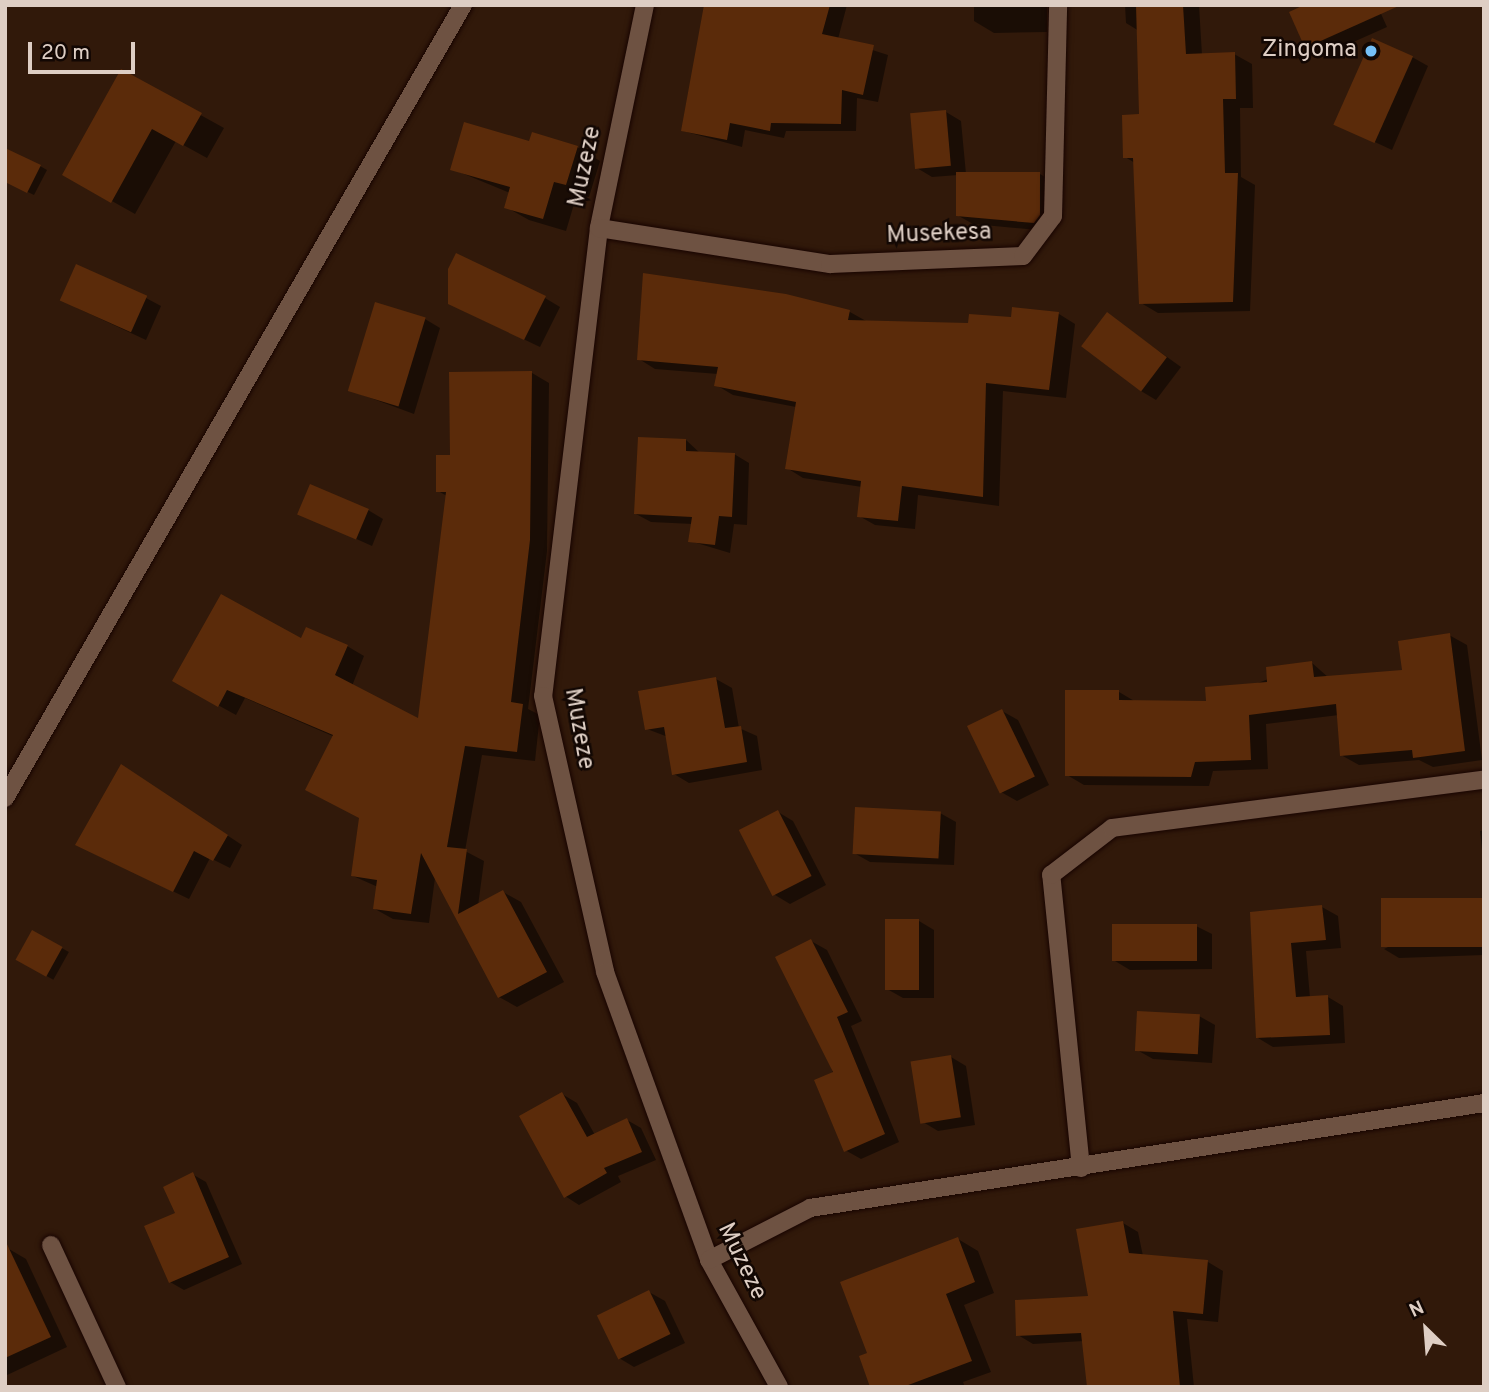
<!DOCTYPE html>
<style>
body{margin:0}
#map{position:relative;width:1489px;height:1392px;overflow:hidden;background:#31190a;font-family:Overpass,sans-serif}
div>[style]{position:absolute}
.shadow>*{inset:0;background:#0007;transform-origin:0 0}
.building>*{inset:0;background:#5b2b0a;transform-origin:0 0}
.roads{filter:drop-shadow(0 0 2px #180400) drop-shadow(0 0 2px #180400)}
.minor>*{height:18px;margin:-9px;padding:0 9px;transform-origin:9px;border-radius:9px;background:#6e5242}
.dots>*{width:19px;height:19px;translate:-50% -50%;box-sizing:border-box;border:4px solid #120703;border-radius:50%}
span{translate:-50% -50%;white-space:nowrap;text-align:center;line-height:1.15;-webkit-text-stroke:5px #120703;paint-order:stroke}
.poi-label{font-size:24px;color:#decec4}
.right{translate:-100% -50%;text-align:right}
.street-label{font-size:24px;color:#decec4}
.frame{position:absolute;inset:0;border:7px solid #decec4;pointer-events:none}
.north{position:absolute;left:1391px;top:1294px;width:70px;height:70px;-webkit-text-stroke:5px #120703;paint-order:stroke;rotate:335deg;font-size:19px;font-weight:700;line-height:28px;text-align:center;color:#decec4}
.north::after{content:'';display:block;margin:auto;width:24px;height:32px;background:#decec4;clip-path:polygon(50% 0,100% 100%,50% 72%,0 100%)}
.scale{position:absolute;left:28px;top:42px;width:107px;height:32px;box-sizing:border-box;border:4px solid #decec4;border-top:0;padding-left:9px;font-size:21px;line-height:24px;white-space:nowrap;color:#decec4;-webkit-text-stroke:5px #120703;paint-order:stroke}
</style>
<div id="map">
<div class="shadow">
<div style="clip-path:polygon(713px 5px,847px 5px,838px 39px,888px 55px,878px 102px,857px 98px,856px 131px,786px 131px,784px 138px,745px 130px,742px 147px,683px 131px)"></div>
<div style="clip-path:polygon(974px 5px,1047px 5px,1047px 32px,994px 33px,974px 21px)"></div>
<div style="clip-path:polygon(1125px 5px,1199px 5px,1202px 55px,1234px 54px,1252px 64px,1253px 108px,1240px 108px,1241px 177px,1255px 185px,1250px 311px,1158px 313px,1141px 303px,1135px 163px,1125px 157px,1141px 116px,1139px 31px,1126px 23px)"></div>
<div style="clip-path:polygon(1377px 5px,1387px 27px,1322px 56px,1306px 47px)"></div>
<div style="clip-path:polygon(1412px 57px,1428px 66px,1392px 150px,1336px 124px)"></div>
<div style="clip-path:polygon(121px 71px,224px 128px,207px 158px,176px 141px,135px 214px,64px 174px)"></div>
<div style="clip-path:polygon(946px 112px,961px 121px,966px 174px,1040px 174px,1055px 183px,1049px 231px,973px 224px,957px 215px,958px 175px,932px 177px,917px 168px)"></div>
<div style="clip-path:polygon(531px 143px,577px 147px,600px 161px,589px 197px,577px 194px,566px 231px,529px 220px,506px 207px,510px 193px,452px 169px)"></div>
<div style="clip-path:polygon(40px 166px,47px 170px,34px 195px,5px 181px)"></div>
<div style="clip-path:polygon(146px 298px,161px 306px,146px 340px,77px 308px)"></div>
<div style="clip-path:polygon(545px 298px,560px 307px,540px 347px,466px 312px)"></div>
<div style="clip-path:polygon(1014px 309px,1059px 314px,1075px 324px,1066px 398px,1003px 391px,999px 506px,918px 495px,915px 529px,875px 525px,859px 516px,862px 487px,803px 478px,787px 468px,796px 407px,733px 395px,716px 385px,718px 374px,655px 369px,639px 359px,850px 312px,866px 321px,970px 325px,1013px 318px)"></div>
<div style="clip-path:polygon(1107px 314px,1181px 367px,1156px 400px,1141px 391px)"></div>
<div style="clip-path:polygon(425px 319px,440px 328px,414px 414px,349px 390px)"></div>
<div style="clip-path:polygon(532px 373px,549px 383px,547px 551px,528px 709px,540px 715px,535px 761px,482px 755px,465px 851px,484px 861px,478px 906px,503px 892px,521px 902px,564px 982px,517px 1007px,499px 997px,435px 878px,429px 923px,393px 919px,375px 909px,378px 887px,353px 876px,360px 818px,335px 737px,245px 698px,236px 715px,174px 681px,302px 640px,347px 646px,364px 656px,352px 686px,420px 721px,447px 496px,438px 491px,452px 457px,451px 374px)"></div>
<div style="clip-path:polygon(686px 440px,701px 454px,734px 454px,749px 463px,747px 525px,734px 524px,730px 553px,690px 541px,693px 524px,651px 522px,636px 514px)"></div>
<div style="clip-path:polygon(368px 510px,383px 519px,372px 546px,299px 513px)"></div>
<div style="clip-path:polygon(1449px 635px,1467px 645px,1482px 760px,1433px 767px,1419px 760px,1359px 765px,1341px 755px,1339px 715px,1266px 724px,1268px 769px,1213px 771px,1209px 786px,1084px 785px,1067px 775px,1119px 692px,1136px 702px,1207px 703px,1311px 662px,1329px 678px,1404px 672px)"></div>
<div style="clip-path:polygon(716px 679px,732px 688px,739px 728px,757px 736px,762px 770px,689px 783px,674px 774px,668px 737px,647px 729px)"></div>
<div style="clip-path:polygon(1002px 711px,1018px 720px,1049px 785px,1017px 801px,1001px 792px)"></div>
<div style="clip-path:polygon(137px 776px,242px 845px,230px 868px,210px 858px,189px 899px,93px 853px)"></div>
<div style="clip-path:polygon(778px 812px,793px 821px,826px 885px,790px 904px,775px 895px)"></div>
<div style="clip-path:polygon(940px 813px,956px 822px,954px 865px,870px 862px,854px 853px)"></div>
<div style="clip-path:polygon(1484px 830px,1484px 867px,1480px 831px)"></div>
<div style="clip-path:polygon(1484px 900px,1484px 955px,1399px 958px,1384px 949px)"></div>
<div style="clip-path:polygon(1322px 907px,1338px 916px,1341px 948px,1306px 951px,1310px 998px,1328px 997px,1343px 1006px,1345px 1043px,1273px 1047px,1258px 1038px,1252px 913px)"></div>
<div style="clip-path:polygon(919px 921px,934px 930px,934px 998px,903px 998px,887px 989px)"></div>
<div style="clip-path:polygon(1196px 926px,1212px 934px,1212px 969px,1130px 970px,1115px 961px)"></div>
<div style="left:33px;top:932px;width:41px;height:32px;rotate:29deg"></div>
<div style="clip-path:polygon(811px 941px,827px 950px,862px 1021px,851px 1026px,899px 1142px,861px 1159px,845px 1150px)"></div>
<div style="clip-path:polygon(1199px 1016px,1215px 1025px,1212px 1063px,1153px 1059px,1137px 1050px)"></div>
<div style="clip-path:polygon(951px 1057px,966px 1066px,975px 1125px,938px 1131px,923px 1122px)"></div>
<div style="clip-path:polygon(562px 1094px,577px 1103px,595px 1135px,627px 1120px,641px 1128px,656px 1160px,618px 1176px,621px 1182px,579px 1205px,565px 1196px)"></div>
<div style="clip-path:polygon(192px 1174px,206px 1182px,242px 1264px,184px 1290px,170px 1282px,178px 1214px)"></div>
<div style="clip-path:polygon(1123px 1223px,1138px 1232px,1143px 1256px,1208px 1262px,1223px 1271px,1218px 1322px,1187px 1319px,1194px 1387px,1089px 1387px,1084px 1341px,1033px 1344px,1018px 1335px,1090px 1297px)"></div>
<div style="clip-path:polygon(958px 1239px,978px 1251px,994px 1293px,964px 1305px,991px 1372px,963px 1382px,965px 1387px,872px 1387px,869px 1354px)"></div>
<div style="clip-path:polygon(9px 1249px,26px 1259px,67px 1347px,5px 1376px)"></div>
<div style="clip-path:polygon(649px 1292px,665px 1301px,685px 1343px,634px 1367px,619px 1358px)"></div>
</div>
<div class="building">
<div style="clip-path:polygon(704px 5px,830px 5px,822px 34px,874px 45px,863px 95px,842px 90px,841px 124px,771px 123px,770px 131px,730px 123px,727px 140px,681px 131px)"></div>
<div style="clip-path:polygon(1136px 5px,1183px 5px,1186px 54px,1235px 52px,1236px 99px,1223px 99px,1225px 173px,1238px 173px,1233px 302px,1139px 304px,1133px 158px,1123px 158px,1122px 115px,1139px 114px)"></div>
<div style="clip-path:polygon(1304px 5px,1401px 5px,1305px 48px,1289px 12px)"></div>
<div style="left:1372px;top:38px;width:45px;height:95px;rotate:24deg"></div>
<div style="clip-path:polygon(121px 69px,202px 113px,183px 146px,152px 129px,111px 203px,62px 175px)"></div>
<div style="left:946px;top:110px;width:56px;height:36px;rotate:85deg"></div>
<div style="clip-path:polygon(464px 122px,529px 141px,532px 132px,578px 146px,566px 185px,554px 182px,543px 219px,504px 208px,510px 187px,450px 170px)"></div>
<div style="clip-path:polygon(5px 148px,41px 165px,27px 193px,5px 182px)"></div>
<div style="clip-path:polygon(956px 172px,1040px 172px,1040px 215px,1034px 223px,956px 216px)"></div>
<div style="clip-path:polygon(456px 253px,546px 296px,524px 340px,448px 304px,448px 269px)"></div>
<div style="left:76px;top:264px;width:78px;height:40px;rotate:24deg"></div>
<div style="clip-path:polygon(643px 273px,786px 294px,850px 310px,848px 320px,968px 323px,969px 314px,1011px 317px,1012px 307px,1059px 312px,1049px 390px,986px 383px,983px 497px,902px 486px,898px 521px,857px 517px,861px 481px,785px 469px,796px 402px,714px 386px,718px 367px,637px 360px)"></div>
<div style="left:375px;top:302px;width:53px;height:93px;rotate:17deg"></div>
<div style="left:1107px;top:312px;width:75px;height:43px;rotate:37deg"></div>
<div style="clip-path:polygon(532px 371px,530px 540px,511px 702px,523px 704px,517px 752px,465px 746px,447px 847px,467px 849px,458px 914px,503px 890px,547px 972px,498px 998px,421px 853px,411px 914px,373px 909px,377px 880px,351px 876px,359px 818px,305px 790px,333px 735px,227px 690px,218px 707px,172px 681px,221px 594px,301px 638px,306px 627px,348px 645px,335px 675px,418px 718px,446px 492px,436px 492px,436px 455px,450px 455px,449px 372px)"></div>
<div style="clip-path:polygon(638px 437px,686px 439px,686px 451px,735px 453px,732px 517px,719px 516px,715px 545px,688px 542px,692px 517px,634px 514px)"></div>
<div style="left:310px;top:484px;width:64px;height:33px;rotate:23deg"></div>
<div style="clip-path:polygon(1450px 633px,1465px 751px,1413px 758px,1412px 750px,1340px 756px,1336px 704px,1249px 715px,1251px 760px,1195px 762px,1191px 777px,1065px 776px,1065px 690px,1119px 690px,1119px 700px,1206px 701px,1205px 687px,1267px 682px,1266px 667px,1312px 661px,1314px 677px,1402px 670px,1398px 641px)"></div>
<div style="clip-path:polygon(716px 677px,725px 728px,741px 726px,747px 762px,672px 775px,664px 727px,645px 730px,638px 691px)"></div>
<div style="left:1002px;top:709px;width:75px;height:39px;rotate:64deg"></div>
<div style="clip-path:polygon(121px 764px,228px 835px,213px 861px,194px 851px,173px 892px,75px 845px)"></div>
<div style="left:855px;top:807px;width:86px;height:47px;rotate:3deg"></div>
<div style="left:778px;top:810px;width:74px;height:44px;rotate:63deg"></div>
<div style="left:1484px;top:898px;width:49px;height:103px;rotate:90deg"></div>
<div style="clip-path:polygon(1322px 905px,1326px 940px,1291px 943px,1296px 997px,1328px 995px,1330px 1035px,1256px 1038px,1250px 912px)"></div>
<div style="left:919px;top:919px;width:71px;height:34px;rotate:90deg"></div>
<div style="left:1197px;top:924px;width:37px;height:85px;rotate:90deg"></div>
<div style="left:32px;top:930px;width:35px;height:34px;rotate:29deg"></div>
<div style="clip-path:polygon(811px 939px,848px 1012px,837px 1017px,885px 1134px,844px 1152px,814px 1080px,833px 1072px,775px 957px)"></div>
<div style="left:1137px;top:1011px;width:63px;height:40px;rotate:3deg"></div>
<div style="left:951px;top:1055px;width:63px;height:41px;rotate:81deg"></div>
<div style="clip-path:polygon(562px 1092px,587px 1137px,627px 1118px,642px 1152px,604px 1168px,607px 1173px,564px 1198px,519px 1116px)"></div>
<div style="clip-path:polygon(193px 1172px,229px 1257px,169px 1283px,144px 1226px,175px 1213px,163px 1187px)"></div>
<div style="clip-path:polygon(1123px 1221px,1129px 1253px,1208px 1260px,1203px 1314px,1173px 1311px,1180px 1387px,1087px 1387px,1081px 1333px,1016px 1336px,1015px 1300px,1088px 1296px,1076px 1229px)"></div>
<div style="clip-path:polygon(958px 1237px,975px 1282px,946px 1294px,972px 1361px,903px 1387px,870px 1387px,859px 1356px,867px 1353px,840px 1282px)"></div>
<div style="clip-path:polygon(5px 1240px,51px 1337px,5px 1358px)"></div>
<div style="left:649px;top:1290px;width:49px;height:58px;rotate:64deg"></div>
</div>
<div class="roads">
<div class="minor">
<div style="left:645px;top:5px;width:228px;rotate:101.7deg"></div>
<div style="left:599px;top:228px;width:471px;rotate:96.8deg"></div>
<div style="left:543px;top:696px;width:283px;rotate:77.3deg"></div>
<div style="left:605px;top:972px;width:306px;rotate:70.1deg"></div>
<div style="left:709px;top:1260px;width:145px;rotate:61.1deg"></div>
<div style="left:599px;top:228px;width:234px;rotate:8.9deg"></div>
<div style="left:830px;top:264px;width:193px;rotate:-2.4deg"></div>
<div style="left:1023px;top:256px;width:50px;rotate:-53.1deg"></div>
<div style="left:1053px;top:216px;width:211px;rotate:-88.6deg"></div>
<div style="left:5px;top:798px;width:916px;rotate:-59.99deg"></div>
<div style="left:1081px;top:1168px;width:295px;rotate:-95.8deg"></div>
<div style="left:1051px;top:875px;width:77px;rotate:-37.6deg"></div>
<div style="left:1112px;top:828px;width:375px;rotate:-7.4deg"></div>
<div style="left:51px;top:1245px;width:157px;rotate:65.1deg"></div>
<div style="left:709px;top:1260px;width:114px;rotate:-27.2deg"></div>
<div style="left:810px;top:1208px;width:682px;rotate:-8.85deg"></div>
</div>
</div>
<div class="dots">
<div style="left:1371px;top:51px;background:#76c0f7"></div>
</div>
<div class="poi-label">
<span class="right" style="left:1357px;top:51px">Zingoma</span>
</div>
<div class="street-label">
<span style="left:586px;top:167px;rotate:-78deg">Muzeze</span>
<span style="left:939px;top:235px;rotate:-2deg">Musekesa</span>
<span style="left:578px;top:729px;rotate:80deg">Muzeze</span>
<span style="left:741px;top:1262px;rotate:64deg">Muzeze</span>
</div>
<div class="frame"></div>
<div class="north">N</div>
<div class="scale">20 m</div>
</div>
